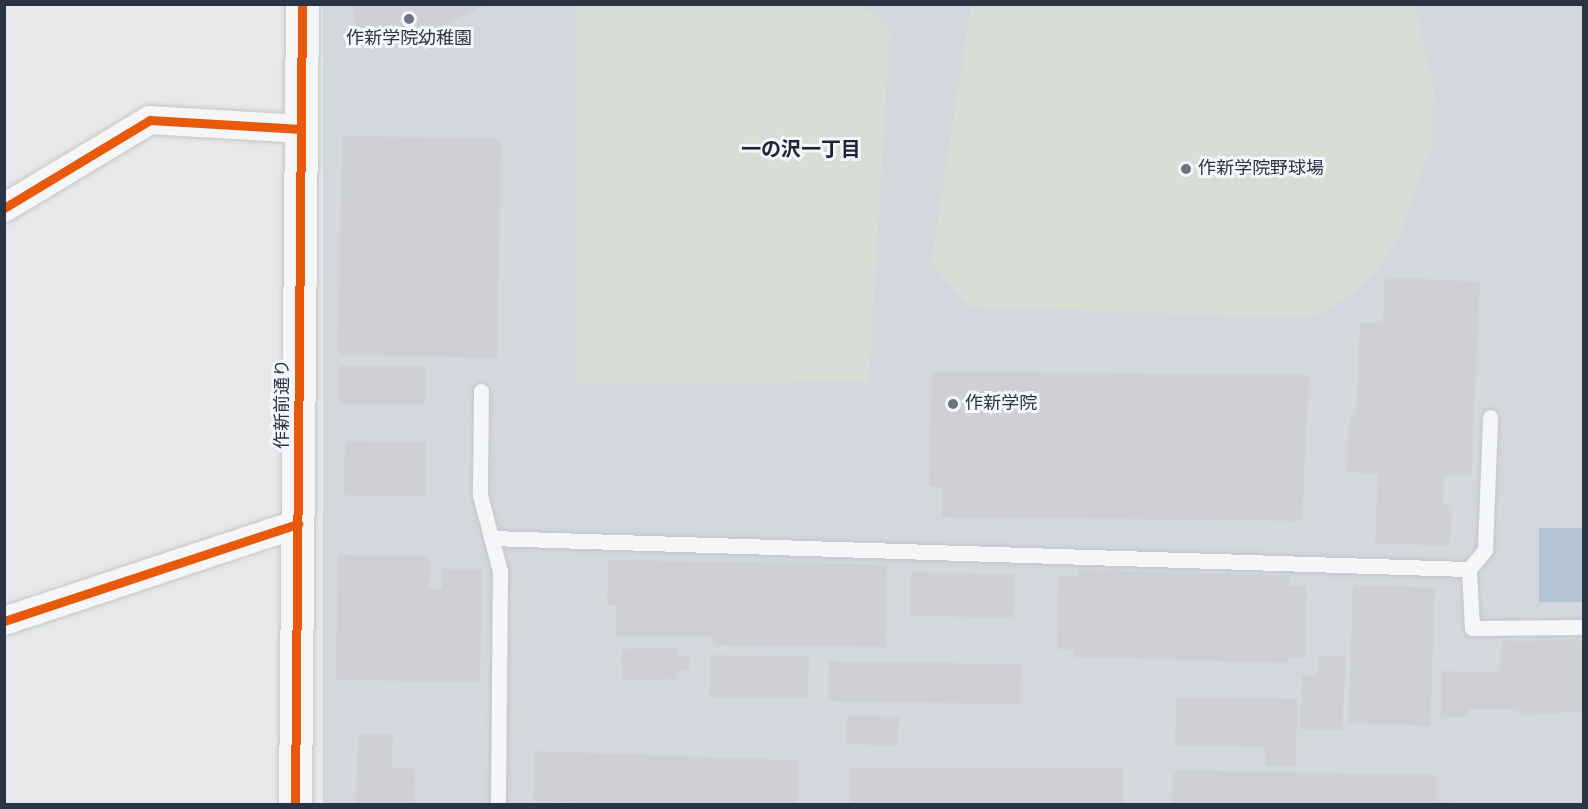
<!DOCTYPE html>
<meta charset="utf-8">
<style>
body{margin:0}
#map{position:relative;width:1588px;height:809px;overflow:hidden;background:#e6e8ea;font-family:"Alegreya Sans","Noto Sans JP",sans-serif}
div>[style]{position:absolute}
.built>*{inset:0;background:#d4d7dd;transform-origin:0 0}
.green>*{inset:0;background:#d6ded6}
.water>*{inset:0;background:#b4c4d5;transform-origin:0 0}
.building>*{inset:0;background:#ced0d3;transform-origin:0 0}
.roads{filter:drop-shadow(0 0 2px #c4c6c8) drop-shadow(0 0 2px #c4c6c8)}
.service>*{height:15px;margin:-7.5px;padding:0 7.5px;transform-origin:7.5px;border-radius:7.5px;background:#f5f6f7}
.minor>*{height:28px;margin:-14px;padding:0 14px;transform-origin:14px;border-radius:14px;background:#f5f6f7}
.tertiary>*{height:33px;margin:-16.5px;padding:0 16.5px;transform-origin:16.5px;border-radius:16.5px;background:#f5f6f7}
.cycleway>*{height:9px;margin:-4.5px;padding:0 4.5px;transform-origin:4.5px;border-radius:4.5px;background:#e8590c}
.dots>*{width:16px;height:16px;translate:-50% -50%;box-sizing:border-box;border:3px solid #f4f6f9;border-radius:50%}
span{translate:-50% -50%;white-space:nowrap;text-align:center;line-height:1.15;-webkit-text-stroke:6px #f4f6f9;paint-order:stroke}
.poi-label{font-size:18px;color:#2b3445}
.left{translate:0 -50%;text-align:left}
.street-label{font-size:18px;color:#2b3445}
.neighbourhood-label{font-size:20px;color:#1d2536;font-weight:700}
.frame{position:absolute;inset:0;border:6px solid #2b3445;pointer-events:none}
</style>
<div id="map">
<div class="built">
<div style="left:323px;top:5px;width:1260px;height:799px"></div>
</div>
<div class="green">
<div style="clip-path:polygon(577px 5px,863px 5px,890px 29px,869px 382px,576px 385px)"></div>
<div style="clip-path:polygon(971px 5px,1414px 5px,1434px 89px,1432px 145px,1399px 236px,1380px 266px,1354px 292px,1328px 310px,1303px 318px,969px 307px,931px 263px)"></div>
</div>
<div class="water">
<div style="left:1539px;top:528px;width:44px;height:74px"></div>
</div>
<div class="building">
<div style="clip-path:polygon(354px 4px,488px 4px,416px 38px,357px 47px)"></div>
<div style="left:342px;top:136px;width:159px;height:219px;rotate:1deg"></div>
<div style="clip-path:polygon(1385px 277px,1480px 282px,1471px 476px,1444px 475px,1443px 505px,1452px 506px,1450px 546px,1375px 543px,1378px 474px,1347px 472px,1349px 417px,1356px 417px,1360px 323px,1383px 323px)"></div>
<div style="left:339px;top:366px;width:86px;height:38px"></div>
<div style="clip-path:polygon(932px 371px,1309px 375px,1302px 521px,942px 517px,942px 488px,929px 486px)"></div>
<div style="left:345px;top:441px;width:81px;height:54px;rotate:1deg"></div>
<div style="clip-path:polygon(338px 555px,430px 556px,429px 589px,442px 589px,442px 569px,482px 569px,480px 682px,336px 680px)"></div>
<div style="clip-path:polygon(608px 560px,887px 565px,885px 647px,713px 645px,714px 637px,616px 636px,616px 605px,607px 605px)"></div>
<div style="clip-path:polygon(1079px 570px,1290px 576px,1290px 586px,1307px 586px,1305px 657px,1288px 657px,1288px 663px,1074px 657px,1074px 649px,1057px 649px,1059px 576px,1079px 577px)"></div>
<div style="left:911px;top:572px;width:103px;height:44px;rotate:1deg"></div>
<div style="left:1353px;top:585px;width:82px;height:138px;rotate:2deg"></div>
<div style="clip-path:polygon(1501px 641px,1584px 641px,1584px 711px,1520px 716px,1519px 709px,1469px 709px,1468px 717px,1441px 717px,1441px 671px,1500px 672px)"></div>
<div style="clip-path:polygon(677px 648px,677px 656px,689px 655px,689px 670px,676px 671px,677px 679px,622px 680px,621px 649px)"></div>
<div style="left:710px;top:655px;width:99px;height:42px;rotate:1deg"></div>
<div style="clip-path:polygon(1319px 656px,1346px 657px,1342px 730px,1300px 729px,1302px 675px,1317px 676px)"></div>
<div style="left:829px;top:661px;width:192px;height:40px;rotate:1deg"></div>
<div style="clip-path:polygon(1176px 698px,1297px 699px,1296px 766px,1265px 766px,1265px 747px,1175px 746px)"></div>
<div style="left:847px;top:715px;width:52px;height:29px;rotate:2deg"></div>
<div style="clip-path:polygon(358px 734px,393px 734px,392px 768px,415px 769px,414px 804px,356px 804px)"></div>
<div style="left:535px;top:751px;width:264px;height:50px;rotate:2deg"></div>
<div style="left:850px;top:768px;width:273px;height:36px"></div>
<div style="clip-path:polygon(1173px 770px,1436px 775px,1436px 801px,1473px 804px,1172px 804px)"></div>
</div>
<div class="roads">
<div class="service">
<div style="left:481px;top:391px;width:104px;rotate:90.6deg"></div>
<div style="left:480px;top:495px;width:79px;rotate:75.3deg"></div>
<div style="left:500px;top:571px;width:233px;rotate:90.5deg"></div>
<div style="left:491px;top:538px;width:978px;rotate:1.82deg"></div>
<div style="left:1469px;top:569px;width:59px;rotate:87.1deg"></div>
<div style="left:1472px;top:628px;width:112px;rotate:-0.5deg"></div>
<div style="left:1469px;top:569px;width:25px;rotate:-50deg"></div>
<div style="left:1485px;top:550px;width:133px;rotate:-87.8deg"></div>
</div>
<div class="minor">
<div style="left:4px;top:208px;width:170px;rotate:-31.1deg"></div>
<div style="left:150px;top:120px;width:151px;rotate:3.4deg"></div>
<div style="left:4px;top:621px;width:310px;rotate:-18.3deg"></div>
</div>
<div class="tertiary">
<div style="left:295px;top:804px;width:800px;rotate:-89.5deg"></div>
</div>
</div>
<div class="cycleway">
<div style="left:4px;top:208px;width:170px;rotate:-31.1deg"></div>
<div style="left:150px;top:120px;width:151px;rotate:3.4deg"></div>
<div style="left:4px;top:621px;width:310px;rotate:-18.3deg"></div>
<div style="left:295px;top:804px;width:800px;rotate:-89.5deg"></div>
</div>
<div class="dots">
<div style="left:409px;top:19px;background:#6c737f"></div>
<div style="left:1186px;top:169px;background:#6c737f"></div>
<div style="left:953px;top:404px;background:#6c737f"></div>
</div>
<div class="poi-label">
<span style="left:409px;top:39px">作新学院幼稚園</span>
<span class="left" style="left:1198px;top:169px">作新学院野球場</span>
<span class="left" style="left:965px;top:404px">作新学院</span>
</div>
<div class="street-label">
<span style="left:283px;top:404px;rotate:-90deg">作新前通り</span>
</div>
<div class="neighbourhood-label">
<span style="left:801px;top:150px">一の沢一丁目</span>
</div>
<div class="frame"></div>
</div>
